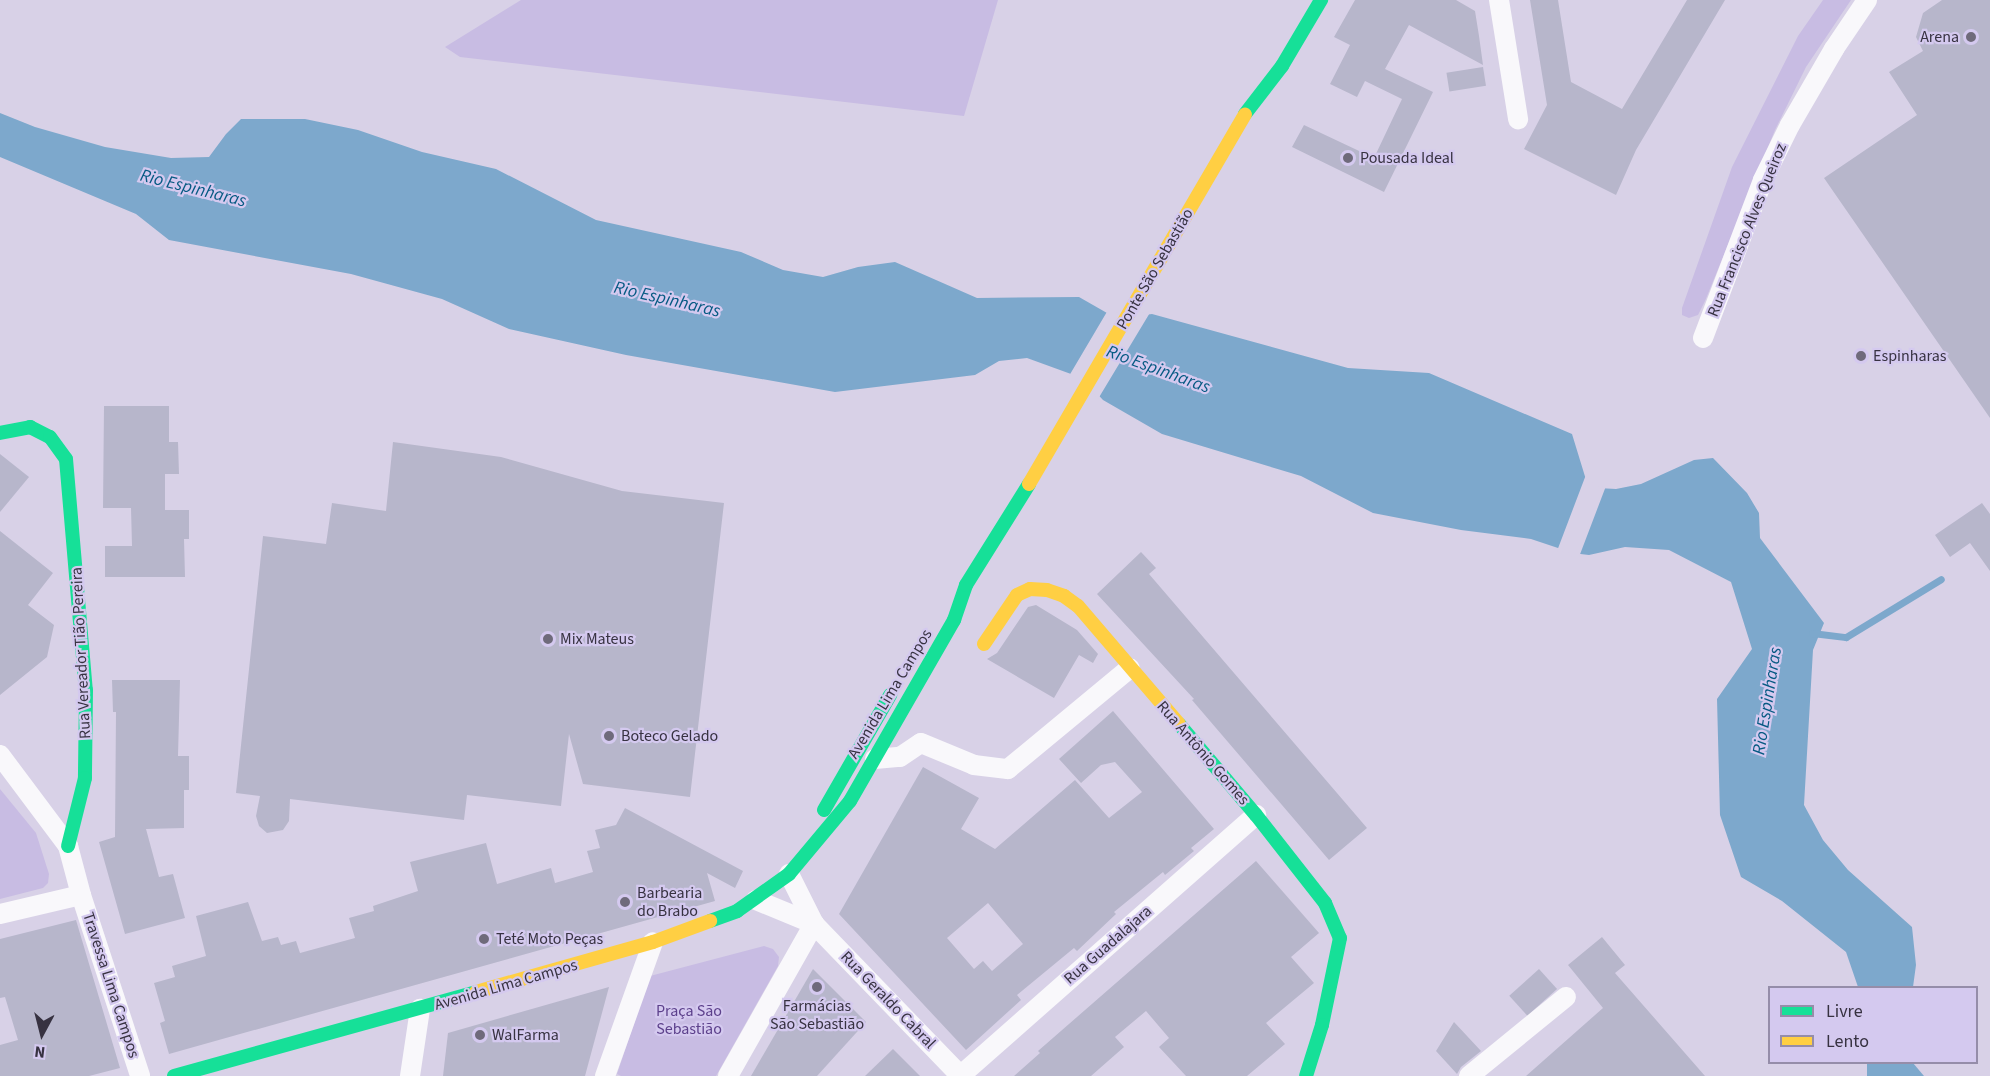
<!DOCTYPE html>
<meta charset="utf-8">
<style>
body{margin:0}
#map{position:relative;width:1990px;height:1076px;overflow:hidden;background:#d8d1e7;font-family:"Source Sans 3",sans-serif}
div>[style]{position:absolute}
.green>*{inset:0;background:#c8bce3}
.water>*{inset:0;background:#7da8cc}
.pier>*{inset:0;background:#d8d1e7}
.stream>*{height:7px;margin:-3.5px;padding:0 3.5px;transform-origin:3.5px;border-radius:3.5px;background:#7da8cc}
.building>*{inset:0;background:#b7b6cb;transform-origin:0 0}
.street>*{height:20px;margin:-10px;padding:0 10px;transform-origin:10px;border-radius:10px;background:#f9f8fb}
.fast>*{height:14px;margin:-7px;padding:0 7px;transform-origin:7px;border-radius:7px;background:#16e098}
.slow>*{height:14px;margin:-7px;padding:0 7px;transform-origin:7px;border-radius:7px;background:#ffcf43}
.dots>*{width:16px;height:16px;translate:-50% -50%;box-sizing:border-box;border:3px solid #d4c9ef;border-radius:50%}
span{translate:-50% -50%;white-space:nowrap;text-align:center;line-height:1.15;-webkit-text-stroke:4.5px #d4c9ef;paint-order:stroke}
.poi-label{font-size:16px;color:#373241}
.right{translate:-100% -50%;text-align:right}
.left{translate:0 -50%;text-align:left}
.street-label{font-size:16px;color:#373241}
.park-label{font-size:16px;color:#5d418c}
.water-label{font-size:18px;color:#065a83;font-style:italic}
.legend{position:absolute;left:1768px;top:986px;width:210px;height:78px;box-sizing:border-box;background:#d4c9ef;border:2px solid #958da9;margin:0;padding:8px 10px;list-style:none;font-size:18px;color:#373241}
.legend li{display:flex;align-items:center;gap:12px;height:30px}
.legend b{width:30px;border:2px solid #958da9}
.north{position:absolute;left:12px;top:1004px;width:60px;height:60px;-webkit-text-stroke:4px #d4c9ef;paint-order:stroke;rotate:187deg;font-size:16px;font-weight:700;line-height:24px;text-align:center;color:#373241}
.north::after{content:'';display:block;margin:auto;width:21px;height:27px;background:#373241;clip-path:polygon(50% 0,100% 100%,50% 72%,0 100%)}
</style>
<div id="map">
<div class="green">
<div style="clip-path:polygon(521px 0,998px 0,964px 116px,460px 57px,445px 47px)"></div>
<div style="clip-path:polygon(1823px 0,1851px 0,1806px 67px,1775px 130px,1705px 301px,1698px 315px,1689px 318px,1682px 315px,1682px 308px,1732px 167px,1798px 36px)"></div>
<div style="clip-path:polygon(0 789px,36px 833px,49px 874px,48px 883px,43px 888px,0 899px)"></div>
<div style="clip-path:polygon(764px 946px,773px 949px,779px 957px,778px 966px,716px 1076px,621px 1076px,617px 1074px,650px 976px)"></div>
</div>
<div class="water">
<div style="clip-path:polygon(0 113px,35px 127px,105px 147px,171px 158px,209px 157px,226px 134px,241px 119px,305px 119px,358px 130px,422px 152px,496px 169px,596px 220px,741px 252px,783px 270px,823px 277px,858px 267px,895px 262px,977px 298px,1079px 297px,1107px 313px,1071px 374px,1027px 358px,999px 361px,975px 375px,835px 392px,626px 355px,509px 329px,442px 299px,351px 274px,169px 240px,136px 214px,0 157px)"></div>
<div style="clip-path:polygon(1152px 314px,1348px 368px,1429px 373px,1572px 434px,1587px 483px,1561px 549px,1531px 539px,1461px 530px,1373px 513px,1301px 476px,1162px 434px,1103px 400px,1089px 385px,1129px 317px)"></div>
<div style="clip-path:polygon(1713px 458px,1747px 493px,1759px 513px,1760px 538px,1824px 623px,1813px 650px,1804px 805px,1823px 840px,1848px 870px,1912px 927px,1916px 965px,1913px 987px,1858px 987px,1846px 952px,1782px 901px,1741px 877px,1720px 815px,1717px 699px,1752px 649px,1731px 582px,1669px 550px,1625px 547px,1589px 555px,1572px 553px,1598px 488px,1616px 489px,1641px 484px,1694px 460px)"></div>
<div style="clip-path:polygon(1867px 1063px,1913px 1063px,1924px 1076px,1867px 1076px)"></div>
</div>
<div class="pier">
<div style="clip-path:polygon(1108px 310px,1126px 315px,1151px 311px,1098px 399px,1086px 386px,1069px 376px)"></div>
<div style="clip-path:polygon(1587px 472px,1595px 487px,1606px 486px,1579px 557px,1571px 556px,1569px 553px,1557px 551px)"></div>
</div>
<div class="stream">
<div style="left:1812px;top:633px;width:34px;rotate:7deg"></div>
<div style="left:1846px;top:637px;width:111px;rotate:-31.4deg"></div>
</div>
<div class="building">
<div style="clip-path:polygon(1355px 0,1456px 0,1475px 11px,1479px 36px,1483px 65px,1409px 25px,1385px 69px,1433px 92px,1384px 192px,1292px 147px,1304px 125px,1374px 158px,1402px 99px,1365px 81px,1357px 97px,1330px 84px,1350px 45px,1334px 37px)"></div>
<div style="clip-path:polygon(1530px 0,1558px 0,1571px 82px,1622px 109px,1687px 0,1725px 0,1636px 150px,1616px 195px,1524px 149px,1547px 105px)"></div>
<div style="clip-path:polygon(1942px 0,1990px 0,1990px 418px,1824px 178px,1917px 115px,1889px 72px,1923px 51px,1916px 37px,1923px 13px)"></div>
<div style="left:1483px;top:67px;width:19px;height:37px;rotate:81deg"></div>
<div style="clip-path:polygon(104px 406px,169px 406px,169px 442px,178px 442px,179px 474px,165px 474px,165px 510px,189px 510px,189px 539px,184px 539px,185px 577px,105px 577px,105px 546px,132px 546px,131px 508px,103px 508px)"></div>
<div style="clip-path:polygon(393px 442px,501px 457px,622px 491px,724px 503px,690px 797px,583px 784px,569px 734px,561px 806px,467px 795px,464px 820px,290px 799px,289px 821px,283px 830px,267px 833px,259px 826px,256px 816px,260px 796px,236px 793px,263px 536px,326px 544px,332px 503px,386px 511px)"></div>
<div style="clip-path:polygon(0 454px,29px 477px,0 512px)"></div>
<div style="clip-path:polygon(1982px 503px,1990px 514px,1990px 571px,1970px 543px,1950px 557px,1935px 535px)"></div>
<div style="clip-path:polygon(0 531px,53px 573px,28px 605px,54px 625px,47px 657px,0 695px)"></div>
<div style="clip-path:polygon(1141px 552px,1156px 568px,1149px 574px,1367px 828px,1329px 860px,1192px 700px,1194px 699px,1097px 594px)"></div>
<div style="clip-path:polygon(1036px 605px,1077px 630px,1098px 654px,1093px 663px,1079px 655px,1054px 698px,987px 659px,997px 653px,1028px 607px)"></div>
<div style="clip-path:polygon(112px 680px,180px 680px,178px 756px,189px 756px,189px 790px,184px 790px,184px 828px,146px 829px,159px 877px,173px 874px,185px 918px,125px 934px,99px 842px,115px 837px,116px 712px,113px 712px)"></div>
<div style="clip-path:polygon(evenodd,1113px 711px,1214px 829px,1191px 848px,1194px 851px,1165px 875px,1163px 872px,1114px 912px,1116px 914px,1077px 951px,1074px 948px,1017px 995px,1021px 1000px,966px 1050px,839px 914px,923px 767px,979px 798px,961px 829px,995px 849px,1075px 780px,1109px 818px,1142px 792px,1115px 762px,1101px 765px,1081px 783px,1059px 759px,1113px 711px,988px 903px,1023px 944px,992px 971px,983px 961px,974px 969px,947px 938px,988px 903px)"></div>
<div style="clip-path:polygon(625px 808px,743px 871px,735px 888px,707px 873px,715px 901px,169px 1054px,160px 1023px,165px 1021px,154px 983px,175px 977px,172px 966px,206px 956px,196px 916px,248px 902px,262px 941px,278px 937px,281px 945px,296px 941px,300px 953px,355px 938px,349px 918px,374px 911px,373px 906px,418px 891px,410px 862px,486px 843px,497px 884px,551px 868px,555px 883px,593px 872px,587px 851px,600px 848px,595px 830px,616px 825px)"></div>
<div style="clip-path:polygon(1256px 861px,1319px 933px,1291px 957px,1314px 983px,1266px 1023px,1285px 1044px,1247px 1076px,1186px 1076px,1159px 1047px,1169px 1038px,1146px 1011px,1115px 1037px,1124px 1047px,1091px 1076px,1014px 1076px,1040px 1053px,1038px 1051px)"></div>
<div style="clip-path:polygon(76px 920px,120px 1068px,89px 1076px,0 1076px,0 1045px,18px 1040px,5px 997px,0 998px,0 939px)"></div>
<div style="clip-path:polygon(1602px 937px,1625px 965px,1615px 973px,1705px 1076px,1526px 1076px,1603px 1008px,1568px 965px)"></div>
<div style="clip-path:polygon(813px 969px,866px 1022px,817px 1076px,751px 1076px)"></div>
<div style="left:1539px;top:969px;width:27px;height:40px;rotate:48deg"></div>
<div style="clip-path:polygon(609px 987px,585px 1076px,443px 1076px,448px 1033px)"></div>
<div style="clip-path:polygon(1454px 1022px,1481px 1051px,1461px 1067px,1457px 1074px,1436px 1051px)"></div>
<div style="clip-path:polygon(893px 1049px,920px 1076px,865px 1076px)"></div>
</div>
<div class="street">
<div style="left:1499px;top:0;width:121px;rotate:80.9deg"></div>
<div style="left:1703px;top:338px;width:169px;rotate:-69.2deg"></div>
<div style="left:1763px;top:180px;width:61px;rotate:-63.9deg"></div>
<div style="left:1790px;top:125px;width:88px;rotate:-59.9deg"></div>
<div style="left:1834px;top:49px;width:59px;rotate:-56deg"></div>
<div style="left:0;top:755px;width:114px;rotate:53.2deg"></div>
<div style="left:68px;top:846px;width:51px;rotate:75.1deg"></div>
<div style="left:81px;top:895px;width:190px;rotate:71.9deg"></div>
<div style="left:875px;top:759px;width:25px;rotate:-5deg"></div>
<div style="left:900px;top:757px;width:25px;rotate:-34deg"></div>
<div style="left:921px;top:743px;width:57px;rotate:22.5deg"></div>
<div style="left:974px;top:765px;width:34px;rotate:7deg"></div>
<div style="left:1008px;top:769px;width:158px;rotate:-39.6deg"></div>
<div style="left:789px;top:874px;width:56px;rotate:63.4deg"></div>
<div style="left:814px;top:924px;width:211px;rotate:46deg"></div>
<div style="left:756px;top:900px;width:63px;rotate:22.5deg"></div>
<div style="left:0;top:914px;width:83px;rotate:-13.2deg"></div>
<div style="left:410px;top:1076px;width:68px;rotate:-81.5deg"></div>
<div style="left:605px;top:1076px;width:142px;rotate:-70.3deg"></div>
<div style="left:728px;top:1076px;width:175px;rotate:-60.5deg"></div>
<div style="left:960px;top:1076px;width:395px;rotate:-41.4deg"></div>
<div style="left:1469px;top:1076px;width:125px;rotate:-39.2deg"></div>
</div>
<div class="fast">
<div style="left:1245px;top:114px;width:61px;rotate:-52.4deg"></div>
<div style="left:1282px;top:66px;width:77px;rotate:-59.4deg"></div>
<div style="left:0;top:433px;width:31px;rotate:-11deg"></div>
<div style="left:30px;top:427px;width:22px;rotate:27deg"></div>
<div style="left:50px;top:437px;width:27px;rotate:54deg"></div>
<div style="left:66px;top:459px;width:232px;rotate:85.1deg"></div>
<div style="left:86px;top:690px;width:88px;rotate:90.7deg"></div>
<div style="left:85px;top:778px;width:70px;rotate:104deg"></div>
<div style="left:1179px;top:724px;width:119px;rotate:49.8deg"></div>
<div style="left:1256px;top:815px;width:112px;rotate:51.9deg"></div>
<div style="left:1325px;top:903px;width:38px;rotate:67deg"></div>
<div style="left:1340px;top:938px;width:89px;rotate:101.7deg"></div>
<div style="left:1322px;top:1025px;width:53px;rotate:107.4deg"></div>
<div style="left:824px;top:810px;width:133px;rotate:-60.1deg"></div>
<div style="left:710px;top:921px;width:29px;rotate:-20deg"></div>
<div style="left:737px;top:911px;width:64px;rotate:-35.4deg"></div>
<div style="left:789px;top:874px;width:95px;rotate:-50.1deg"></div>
<div style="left:850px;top:801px;width:209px;rotate:-60.1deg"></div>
<div style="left:954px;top:620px;width:37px;rotate:-71deg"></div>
<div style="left:966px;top:585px;width:119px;rotate:-58deg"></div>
<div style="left:174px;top:1076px;width:313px;rotate:-15.5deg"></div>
</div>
<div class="slow">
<div style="left:1029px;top:484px;width:428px;rotate:-59.7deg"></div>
<div style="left:984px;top:644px;width:59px;rotate:-56deg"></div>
<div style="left:1017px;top:595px;width:14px;rotate:-25deg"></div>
<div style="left:1030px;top:589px;width:17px;rotate:3deg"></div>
<div style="left:1047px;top:590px;width:18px;rotate:19deg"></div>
<div style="left:1064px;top:596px;width:17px;rotate:36deg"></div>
<div style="left:1078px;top:606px;width:155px;rotate:49.4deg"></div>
<div style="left:476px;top:992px;width:184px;rotate:-15.8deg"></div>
<div style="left:653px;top:942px;width:61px;rotate:-20.2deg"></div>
</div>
<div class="dots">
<div style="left:1971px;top:37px;background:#6f6a7b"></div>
<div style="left:1348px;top:158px;background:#6f6a7b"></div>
<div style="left:1861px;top:356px;background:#6f6a7b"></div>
<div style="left:548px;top:639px;background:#6f6a7b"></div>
<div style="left:609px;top:736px;background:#6f6a7b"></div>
<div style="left:625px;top:902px;background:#6f6a7b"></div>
<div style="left:484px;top:939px;background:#6f6a7b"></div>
<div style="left:817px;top:987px;background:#6f6a7b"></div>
<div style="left:480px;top:1035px;background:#6f6a7b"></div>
</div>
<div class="poi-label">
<span class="right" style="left:1959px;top:37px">Arena</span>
<span class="left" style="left:1360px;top:158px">Pousada Ideal</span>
<span class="left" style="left:1873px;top:356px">Espinharas</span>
<span class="left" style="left:560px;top:639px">Mix Mateus</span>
<span class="left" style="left:621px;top:736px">Boteco Gelado</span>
<span class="left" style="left:637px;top:902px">Barbearia<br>do Brabo</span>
<span class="left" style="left:496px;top:939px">Teté Moto Peças</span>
<span style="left:817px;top:1015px">Farmácias<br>São Sebastião</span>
<span class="left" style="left:492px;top:1035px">WalFarma</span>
</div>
<div class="street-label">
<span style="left:1747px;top:230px;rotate:-68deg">Rua Francisco Alves Queiroz</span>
<span style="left:1155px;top:269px;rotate:-60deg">Ponte São Sebastião</span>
<span style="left:81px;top:653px;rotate:-93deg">Rua Vereador Tião Pereira</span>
<span style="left:890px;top:694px;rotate:-59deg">Avenida Lima Campos</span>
<span style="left:1203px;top:753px;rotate:49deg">Rua Antônio Gomes</span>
<span style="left:1108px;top:945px;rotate:-41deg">Rua Guadalajara</span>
<span style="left:111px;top:985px;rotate:72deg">Travessa Lima Campos</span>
<span style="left:506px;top:985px;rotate:-16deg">Avenida Lima Campos</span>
<span style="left:888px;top:1000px;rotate:46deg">Rua Geraldo Cabral</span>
</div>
<div class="park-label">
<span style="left:689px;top:1020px">Praça São<br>Sebastião</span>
</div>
<div class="water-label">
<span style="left:193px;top:189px;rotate:14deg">Rio Espinharas</span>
<span style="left:667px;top:300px;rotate:13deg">Rio Espinharas</span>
<span style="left:1158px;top:370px;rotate:20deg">Rio Espinharas</span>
<span style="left:1768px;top:701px;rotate:-81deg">Rio Espinharas</span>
</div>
<ul class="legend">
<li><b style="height:8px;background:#16e098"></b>Livre</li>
<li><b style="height:8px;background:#ffcf43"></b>Lento</li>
</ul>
<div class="north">N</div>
</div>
